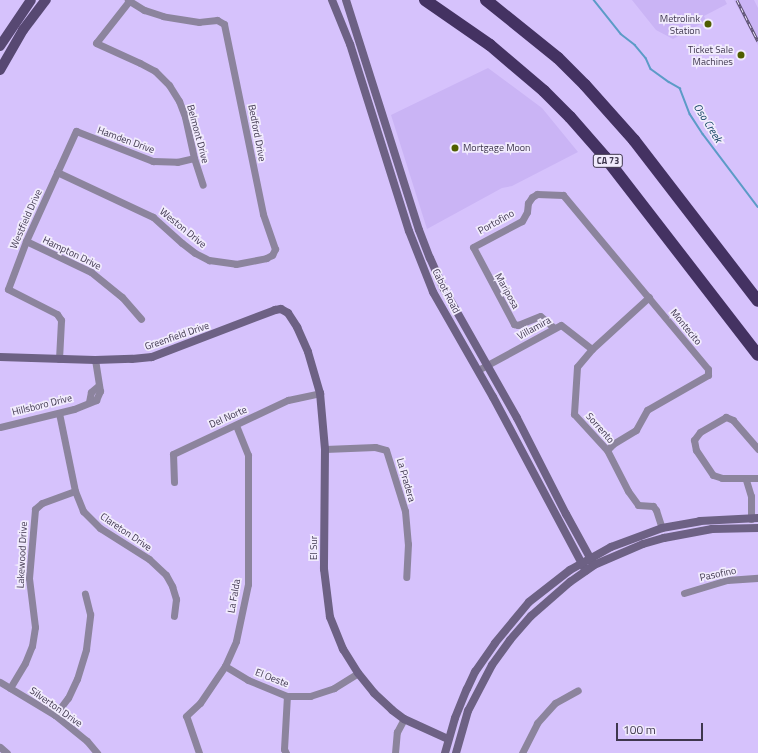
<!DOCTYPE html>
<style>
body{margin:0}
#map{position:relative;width:758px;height:753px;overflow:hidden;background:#d6c2fc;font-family:"Titillium Web",sans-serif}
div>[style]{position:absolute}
.built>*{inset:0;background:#cab4f5}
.stream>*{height:1.5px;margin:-0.75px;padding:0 0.75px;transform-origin:0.75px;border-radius:0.75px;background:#5c9bc7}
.street>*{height:7px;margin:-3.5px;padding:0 3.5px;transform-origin:3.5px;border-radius:3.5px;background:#8c849d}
.secondary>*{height:8px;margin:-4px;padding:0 4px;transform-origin:4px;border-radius:4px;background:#6d6184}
.primary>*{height:10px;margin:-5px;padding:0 5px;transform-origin:5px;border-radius:5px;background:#574872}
.highway>*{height:12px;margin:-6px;padding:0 6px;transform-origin:6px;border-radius:6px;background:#443262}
.rail>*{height:3px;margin-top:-1.5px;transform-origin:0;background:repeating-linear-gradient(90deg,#f1ebfd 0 4.5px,#584e6b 0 9px);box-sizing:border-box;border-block:1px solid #584e6b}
.dots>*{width:11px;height:11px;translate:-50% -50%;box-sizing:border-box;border:2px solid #f1ebfd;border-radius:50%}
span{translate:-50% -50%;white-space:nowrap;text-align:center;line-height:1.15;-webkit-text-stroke:3.5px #f1ebfd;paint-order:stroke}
.shield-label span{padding:1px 3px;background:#f1ebfd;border:1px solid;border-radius:3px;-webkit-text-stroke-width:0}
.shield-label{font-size:9px;color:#3f374e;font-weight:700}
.poi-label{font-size:10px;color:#3f374e}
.right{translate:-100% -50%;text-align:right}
.left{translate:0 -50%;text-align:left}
.street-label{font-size:10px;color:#3f374e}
.water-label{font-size:11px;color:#093e5c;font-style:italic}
.scale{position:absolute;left:616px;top:723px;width:87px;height:18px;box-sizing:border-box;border:2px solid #3f374e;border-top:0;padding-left:5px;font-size:12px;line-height:14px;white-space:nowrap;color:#3f374e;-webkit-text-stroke:3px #f1ebfd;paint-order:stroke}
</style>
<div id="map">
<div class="built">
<div style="clip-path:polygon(632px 0,725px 0,727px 4px,704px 16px,706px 21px,673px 39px,656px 30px)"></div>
<div style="clip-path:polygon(734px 0,754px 0,758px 8px,758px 45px)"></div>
<div style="clip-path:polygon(488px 68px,542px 108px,578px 152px,512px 186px,502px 188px,427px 229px,391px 115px)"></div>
</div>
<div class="stream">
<div style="left:594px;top:0;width:43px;rotate:51.5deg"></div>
<div style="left:621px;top:34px;width:18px;rotate:38deg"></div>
<div style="left:635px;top:45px;width:17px;rotate:50deg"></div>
<div style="left:646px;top:58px;width:12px;rotate:66deg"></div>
<div style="left:651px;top:69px;width:22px;rotate:36deg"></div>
<div style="left:669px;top:82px;width:13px;rotate:29deg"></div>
<div style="left:680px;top:88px;width:28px;rotate:69deg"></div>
<div style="left:690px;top:114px;width:24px;rotate:57deg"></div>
<div style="left:703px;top:134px;width:91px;rotate:53deg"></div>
</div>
<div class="street">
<div style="left:129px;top:1px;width:53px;rotate:128.2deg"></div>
<div style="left:96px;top:43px;width:48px;rotate:24.4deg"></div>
<div style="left:140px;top:63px;width:17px;rotate:28deg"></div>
<div style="left:155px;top:71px;width:20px;rotate:45deg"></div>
<div style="left:169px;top:85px;width:19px;rotate:58deg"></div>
<div style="left:179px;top:101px;width:17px;rotate:69deg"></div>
<div style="left:185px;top:117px;width:42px;rotate:77.6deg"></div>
<div style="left:194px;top:158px;width:28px;rotate:72deg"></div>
<div style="left:57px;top:172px;width:106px;rotate:25.1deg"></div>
<div style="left:153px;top:217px;width:39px;rotate:42deg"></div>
<div style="left:182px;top:243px;width:16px;rotate:38deg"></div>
<div style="left:195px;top:253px;width:16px;rotate:27deg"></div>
<div style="left:209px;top:260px;width:27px;rotate:8deg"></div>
<div style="left:236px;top:264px;width:31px;rotate:-11deg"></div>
<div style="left:266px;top:258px;width:7px;rotate:-27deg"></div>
<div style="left:272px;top:255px;width:7px;rotate:-63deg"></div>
<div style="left:275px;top:249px;width:37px;rotate:-109deg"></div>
<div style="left:263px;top:214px;width:194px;rotate:-101.6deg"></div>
<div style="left:224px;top:24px;width:8px;rotate:-150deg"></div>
<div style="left:217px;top:20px;width:18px;rotate:174deg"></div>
<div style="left:199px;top:22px;width:36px;rotate:-171deg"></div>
<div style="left:163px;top:16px;width:20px;rotate:-162deg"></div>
<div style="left:144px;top:10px;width:19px;rotate:-148deg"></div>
<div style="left:26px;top:241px;width:72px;rotate:25.5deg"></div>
<div style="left:91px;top:272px;width:40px;rotate:39deg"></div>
<div style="left:122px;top:297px;width:29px;rotate:49deg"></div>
<div style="left:649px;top:297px;width:77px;rotate:137.6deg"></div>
<div style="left:592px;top:349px;width:23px;rotate:130deg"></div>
<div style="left:577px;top:367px;width:47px;rotate:93.7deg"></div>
<div style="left:574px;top:414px;width:49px;rotate:47.5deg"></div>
<div style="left:607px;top:450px;width:46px;rotate:62.9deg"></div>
<div style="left:628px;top:491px;width:17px;rotate:54deg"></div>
<div style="left:638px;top:505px;width:15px;rotate:4deg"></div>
<div style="left:653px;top:506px;width:5px;rotate:53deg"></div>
<div style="left:656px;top:510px;width:19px;rotate:72deg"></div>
<div style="left:554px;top:328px;width:18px;rotate:-139deg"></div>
<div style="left:540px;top:316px;width:24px;rotate:158deg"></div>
<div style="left:518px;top:325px;width:4px;rotate:-166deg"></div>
<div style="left:514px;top:324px;width:87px;rotate:-118deg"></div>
<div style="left:473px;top:247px;width:55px;rotate:-28deg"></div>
<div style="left:522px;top:221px;width:10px;rotate:-61deg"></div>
<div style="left:527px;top:212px;width:9px;rotate:-84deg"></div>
<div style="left:528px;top:203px;width:7px;rotate:-56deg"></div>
<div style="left:532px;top:197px;width:6px;rotate:-31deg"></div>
<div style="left:537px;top:194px;width:26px;rotate:2deg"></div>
<div style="left:563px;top:195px;width:226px;rotate:50.2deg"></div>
<div style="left:708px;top:369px;width:6px;rotate:90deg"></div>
<div style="left:708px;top:375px;width:70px;rotate:150.2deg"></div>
<div style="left:647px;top:410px;width:23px;rotate:119deg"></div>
<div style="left:636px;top:430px;width:27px;rotate:149deg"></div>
<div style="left:613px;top:444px;width:8px;rotate:135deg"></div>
<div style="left:59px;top:359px;width:39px;rotate:-87deg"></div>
<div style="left:61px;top:320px;width:7px;rotate:-124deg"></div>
<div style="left:57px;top:314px;width:55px;rotate:-153deg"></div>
<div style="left:8px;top:289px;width:51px;rotate:-69.4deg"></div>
<div style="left:26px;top:241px;width:121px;rotate:-65.6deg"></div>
<div style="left:76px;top:131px;width:83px;rotate:21.3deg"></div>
<div style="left:153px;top:161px;width:24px;rotate:2deg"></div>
<div style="left:177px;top:162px;width:17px;rotate:-13deg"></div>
<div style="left:478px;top:370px;width:94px;rotate:-28.5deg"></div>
<div style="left:561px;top:325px;width:39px;rotate:38deg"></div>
<div style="left:89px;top:402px;width:10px;rotate:-79deg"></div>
<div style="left:91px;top:392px;width:9px;rotate:-41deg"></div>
<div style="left:59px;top:413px;width:80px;rotate:78.4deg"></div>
<div style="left:75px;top:491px;width:22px;rotate:68deg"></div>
<div style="left:83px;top:511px;width:24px;rotate:45deg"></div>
<div style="left:100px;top:528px;width:58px;rotate:32.3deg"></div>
<div style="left:149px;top:559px;width:23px;rotate:43deg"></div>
<div style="left:166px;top:575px;width:13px;rotate:61deg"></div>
<div style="left:172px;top:586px;width:14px;rotate:73deg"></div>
<div style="left:176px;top:599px;width:17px;rotate:97deg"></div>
<div style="left:0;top:427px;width:76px;rotate:-13.7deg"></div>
<div style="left:74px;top:409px;width:24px;rotate:-22deg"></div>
<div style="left:96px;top:400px;width:10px;rotate:-66deg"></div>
<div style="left:100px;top:391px;width:31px;rotate:-99deg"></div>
<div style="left:325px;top:449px;width:50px;rotate:-2.3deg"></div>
<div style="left:375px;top:447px;width:11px;rotate:15deg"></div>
<div style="left:386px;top:450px;width:64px;rotate:72.7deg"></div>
<div style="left:405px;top:511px;width:33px;rotate:85deg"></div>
<div style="left:408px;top:544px;width:33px;rotate:93deg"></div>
<div style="left:758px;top:449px;width:38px;rotate:-131deg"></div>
<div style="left:733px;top:420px;width:8px;rotate:-157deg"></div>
<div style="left:726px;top:417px;width:30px;rotate:150deg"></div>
<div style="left:700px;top:432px;width:10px;rotate:127deg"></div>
<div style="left:694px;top:440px;width:10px;rotate:79deg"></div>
<div style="left:696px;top:450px;width:30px;rotate:56deg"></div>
<div style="left:713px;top:475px;width:9px;rotate:18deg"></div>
<div style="left:722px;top:478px;width:36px"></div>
<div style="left:746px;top:480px;width:17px;rotate:73deg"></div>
<div style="left:751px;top:496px;width:23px;rotate:90deg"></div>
<div style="left:174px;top:482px;width:28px;rotate:-92deg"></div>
<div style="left:173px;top:454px;width:127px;rotate:-25.2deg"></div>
<div style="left:288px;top:400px;width:33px;rotate:-12deg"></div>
<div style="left:684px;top:593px;width:45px;rotate:-16.8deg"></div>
<div style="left:727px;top:580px;width:31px;rotate:-4deg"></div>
<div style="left:225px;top:666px;width:27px;rotate:31deg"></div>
<div style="left:248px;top:680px;width:42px;rotate:22.3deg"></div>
<div style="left:287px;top:696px;width:23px"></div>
<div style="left:310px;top:696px;width:25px;rotate:-18deg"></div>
<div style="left:334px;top:688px;width:28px;rotate:-32deg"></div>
<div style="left:0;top:682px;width:64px;rotate:31deg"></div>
<div style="left:55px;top:715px;width:41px;rotate:39.1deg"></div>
<div style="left:87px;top:741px;width:16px;rotate:50deg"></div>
<div style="left:10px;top:688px;width:29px;rotate:-59deg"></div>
<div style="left:25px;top:663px;width:18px;rotate:-68deg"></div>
<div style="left:32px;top:646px;width:19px;rotate:-81deg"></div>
<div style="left:35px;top:627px;width:49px;rotate:-97deg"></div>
<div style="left:29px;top:578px;width:69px;rotate:-85deg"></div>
<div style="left:35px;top:509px;width:9px;rotate:-41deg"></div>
<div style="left:42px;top:503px;width:35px;rotate:-20deg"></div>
<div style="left:55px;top:715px;width:21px;rotate:-53deg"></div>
<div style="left:68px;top:698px;width:21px;rotate:-65deg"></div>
<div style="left:77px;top:679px;width:31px;rotate:-73deg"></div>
<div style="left:86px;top:649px;width:35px;rotate:-83deg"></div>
<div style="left:90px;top:614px;width:21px;rotate:-104deg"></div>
<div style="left:0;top:747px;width:9px;rotate:41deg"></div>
<div style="left:199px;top:753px;width:39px;rotate:-109deg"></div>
<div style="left:186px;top:716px;width:19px;rotate:-43deg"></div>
<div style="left:200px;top:703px;width:45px;rotate:-56deg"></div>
<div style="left:225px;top:666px;width:27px;rotate:-66deg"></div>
<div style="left:236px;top:641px;width:58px;rotate:-78.1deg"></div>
<div style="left:248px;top:584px;width:129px;rotate:-90deg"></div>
<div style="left:248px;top:455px;width:32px;rotate:-112deg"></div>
<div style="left:286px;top:753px;width:4px;rotate:-117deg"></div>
<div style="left:284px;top:749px;width:53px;rotate:-86.8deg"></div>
<div style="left:395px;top:753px;width:21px;rotate:-85deg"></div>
<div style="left:397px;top:732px;width:15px;rotate:-62deg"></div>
<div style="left:522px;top:753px;width:34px;rotate:-63deg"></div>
<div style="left:537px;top:723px;width:27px;rotate:-48deg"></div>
<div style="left:555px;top:703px;width:26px;rotate:-29deg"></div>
</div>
<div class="secondary">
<div style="left:332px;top:0;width:48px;rotate:67.8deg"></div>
<div style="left:350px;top:44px;width:196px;rotate:72.5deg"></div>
<div style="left:409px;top:231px;width:66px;rotate:68.5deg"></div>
<div style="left:433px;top:292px;width:121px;rotate:60.3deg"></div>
<div style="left:493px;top:397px;width:197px;rotate:61.9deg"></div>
<div style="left:346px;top:0;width:241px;rotate:72.4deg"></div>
<div style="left:419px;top:230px;width:30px;rotate:69deg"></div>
<div style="left:430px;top:258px;width:34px;rotate:66deg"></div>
<div style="left:444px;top:289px;width:148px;rotate:60.5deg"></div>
<div style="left:517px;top:418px;width:108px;rotate:63deg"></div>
<div style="left:566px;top:514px;width:58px;rotate:61.2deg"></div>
<div style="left:0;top:357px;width:95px;rotate:1.8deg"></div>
<div style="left:95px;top:360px;width:37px;rotate:-2deg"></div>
<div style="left:132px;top:359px;width:20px;rotate:-6deg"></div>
<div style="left:152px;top:357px;width:132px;rotate:-20.9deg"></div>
<div style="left:275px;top:310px;width:6px;rotate:-9deg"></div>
<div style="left:281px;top:309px;width:8px;rotate:30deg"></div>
<div style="left:288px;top:313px;width:17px;rotate:57deg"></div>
<div style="left:297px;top:327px;width:27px;rotate:66deg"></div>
<div style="left:308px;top:352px;width:43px;rotate:73.7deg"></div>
<div style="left:320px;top:393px;width:56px;rotate:84.9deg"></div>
<div style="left:325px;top:449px;width:120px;rotate:90.5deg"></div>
<div style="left:324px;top:569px;width:48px;rotate:82.9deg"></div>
<div style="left:330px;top:617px;width:35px;rotate:68deg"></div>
<div style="left:343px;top:649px;width:28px;rotate:58deg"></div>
<div style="left:358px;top:673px;width:26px;rotate:51deg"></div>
<div style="left:374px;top:693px;width:25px;rotate:43deg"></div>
<div style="left:392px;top:710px;width:15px;rotate:37deg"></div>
<div style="left:404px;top:719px;width:48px;rotate:24.4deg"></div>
<div style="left:445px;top:753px;width:36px;rotate:-74deg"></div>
<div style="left:455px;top:718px;width:31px;rotate:-68deg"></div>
<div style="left:467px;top:689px;width:19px;rotate:-65deg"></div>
<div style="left:475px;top:672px;width:35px;rotate:-55deg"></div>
<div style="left:495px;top:643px;width:53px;rotate:-50.3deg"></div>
<div style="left:529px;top:602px;width:52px;rotate:-38deg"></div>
<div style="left:570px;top:570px;width:47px;rotate:-29.3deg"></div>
<div style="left:611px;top:547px;width:54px;rotate:-20.4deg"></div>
<div style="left:662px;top:528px;width:39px;rotate:-10deg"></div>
<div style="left:700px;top:521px;width:58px;rotate:-3deg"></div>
<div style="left:456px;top:753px;width:44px;rotate:-74.1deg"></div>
<div style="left:468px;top:711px;width:52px;rotate:-62.4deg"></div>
<div style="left:492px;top:665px;width:31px;rotate:-54deg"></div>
<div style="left:510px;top:640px;width:32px;rotate:-49deg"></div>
<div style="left:531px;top:616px;width:52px;rotate:-41.1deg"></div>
<div style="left:570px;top:582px;width:29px;rotate:-35deg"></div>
<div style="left:594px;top:565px;width:53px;rotate:-23.2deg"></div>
<div style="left:643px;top:544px;width:22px;rotate:-16deg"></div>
<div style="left:664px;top:538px;width:49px;rotate:-10.6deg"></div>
<div style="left:712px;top:529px;width:46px;rotate:-1.2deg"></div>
</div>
<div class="primary">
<div style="left:0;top:46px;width:55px;rotate:-56deg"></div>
<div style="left:0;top:70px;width:46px;rotate:-60.1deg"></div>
<div style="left:23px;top:30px;width:38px;rotate:-53deg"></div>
</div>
<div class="highway">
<div style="left:425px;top:0;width:79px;rotate:34.7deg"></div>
<div style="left:490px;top:45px;width:71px;rotate:40.4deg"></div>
<div style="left:544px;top:91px;width:37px;rotate:45deg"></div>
<div style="left:570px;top:117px;width:53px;rotate:48.8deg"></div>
<div style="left:605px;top:157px;width:250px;rotate:52.3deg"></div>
<div style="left:486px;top:0;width:92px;rotate:38.9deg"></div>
<div style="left:558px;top:58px;width:38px;rotate:45deg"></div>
<div style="left:585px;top:85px;width:74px;rotate:48.3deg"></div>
<div style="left:634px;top:140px;width:203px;rotate:52.4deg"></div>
</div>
<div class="rail">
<div style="left:737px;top:0;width:46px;rotate:62.9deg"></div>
</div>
<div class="dots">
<div style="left:708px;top:24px;background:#4f5e00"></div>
<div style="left:741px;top:55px;background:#4f5e00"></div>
<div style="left:455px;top:148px;background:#4f5e00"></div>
</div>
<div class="shield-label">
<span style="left:608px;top:161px">CA 73</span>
</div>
<div class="poi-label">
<span class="right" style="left:700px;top:24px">Metrolink<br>Station</span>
<span class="right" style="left:733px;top:55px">Ticket Sale<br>Machines</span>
<span class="left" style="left:463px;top:148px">Mortgage Moon</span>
</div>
<div class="street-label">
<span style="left:257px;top:133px;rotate:79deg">Bedford Drive</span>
<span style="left:198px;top:134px;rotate:75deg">Belmont Drive</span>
<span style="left:126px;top:140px;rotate:20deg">Hamden Drive</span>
<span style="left:26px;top:219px;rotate:-66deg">Westfield Drive</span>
<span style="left:496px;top:222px;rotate:-29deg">Portofino</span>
<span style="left:183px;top:228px;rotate:39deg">Weston Drive</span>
<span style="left:72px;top:253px;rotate:26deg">Hampton Drive</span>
<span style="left:446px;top:291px;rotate:63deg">Cabot Road</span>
<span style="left:507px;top:291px;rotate:61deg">Mariposa</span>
<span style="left:686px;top:327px;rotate:51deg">Montecito</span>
<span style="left:534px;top:328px;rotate:-29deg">Villamira</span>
<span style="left:177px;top:336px;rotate:-19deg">Greenfield Drive</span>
<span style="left:42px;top:405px;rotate:-14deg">Hillsboro Drive</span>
<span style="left:228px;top:417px;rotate:-24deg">Del Norte</span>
<span style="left:600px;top:428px;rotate:48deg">Sorrento</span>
<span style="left:406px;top:480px;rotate:74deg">La Pradera</span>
<span style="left:126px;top:532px;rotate:34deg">Clareton Drive</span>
<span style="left:314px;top:548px;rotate:-90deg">El Sur</span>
<span style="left:22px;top:555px;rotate:-87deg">Lakewood Drive</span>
<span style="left:718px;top:574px;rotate:-12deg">Pasofino</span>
<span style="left:234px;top:596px;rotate:-80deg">La Falda</span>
<span style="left:272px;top:678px;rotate:21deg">El Oeste</span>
<span style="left:56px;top:707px;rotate:35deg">Silverton Drive</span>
</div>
<div class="water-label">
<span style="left:708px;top:123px;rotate:58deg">Oso Creek</span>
</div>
<div class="scale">100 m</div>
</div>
